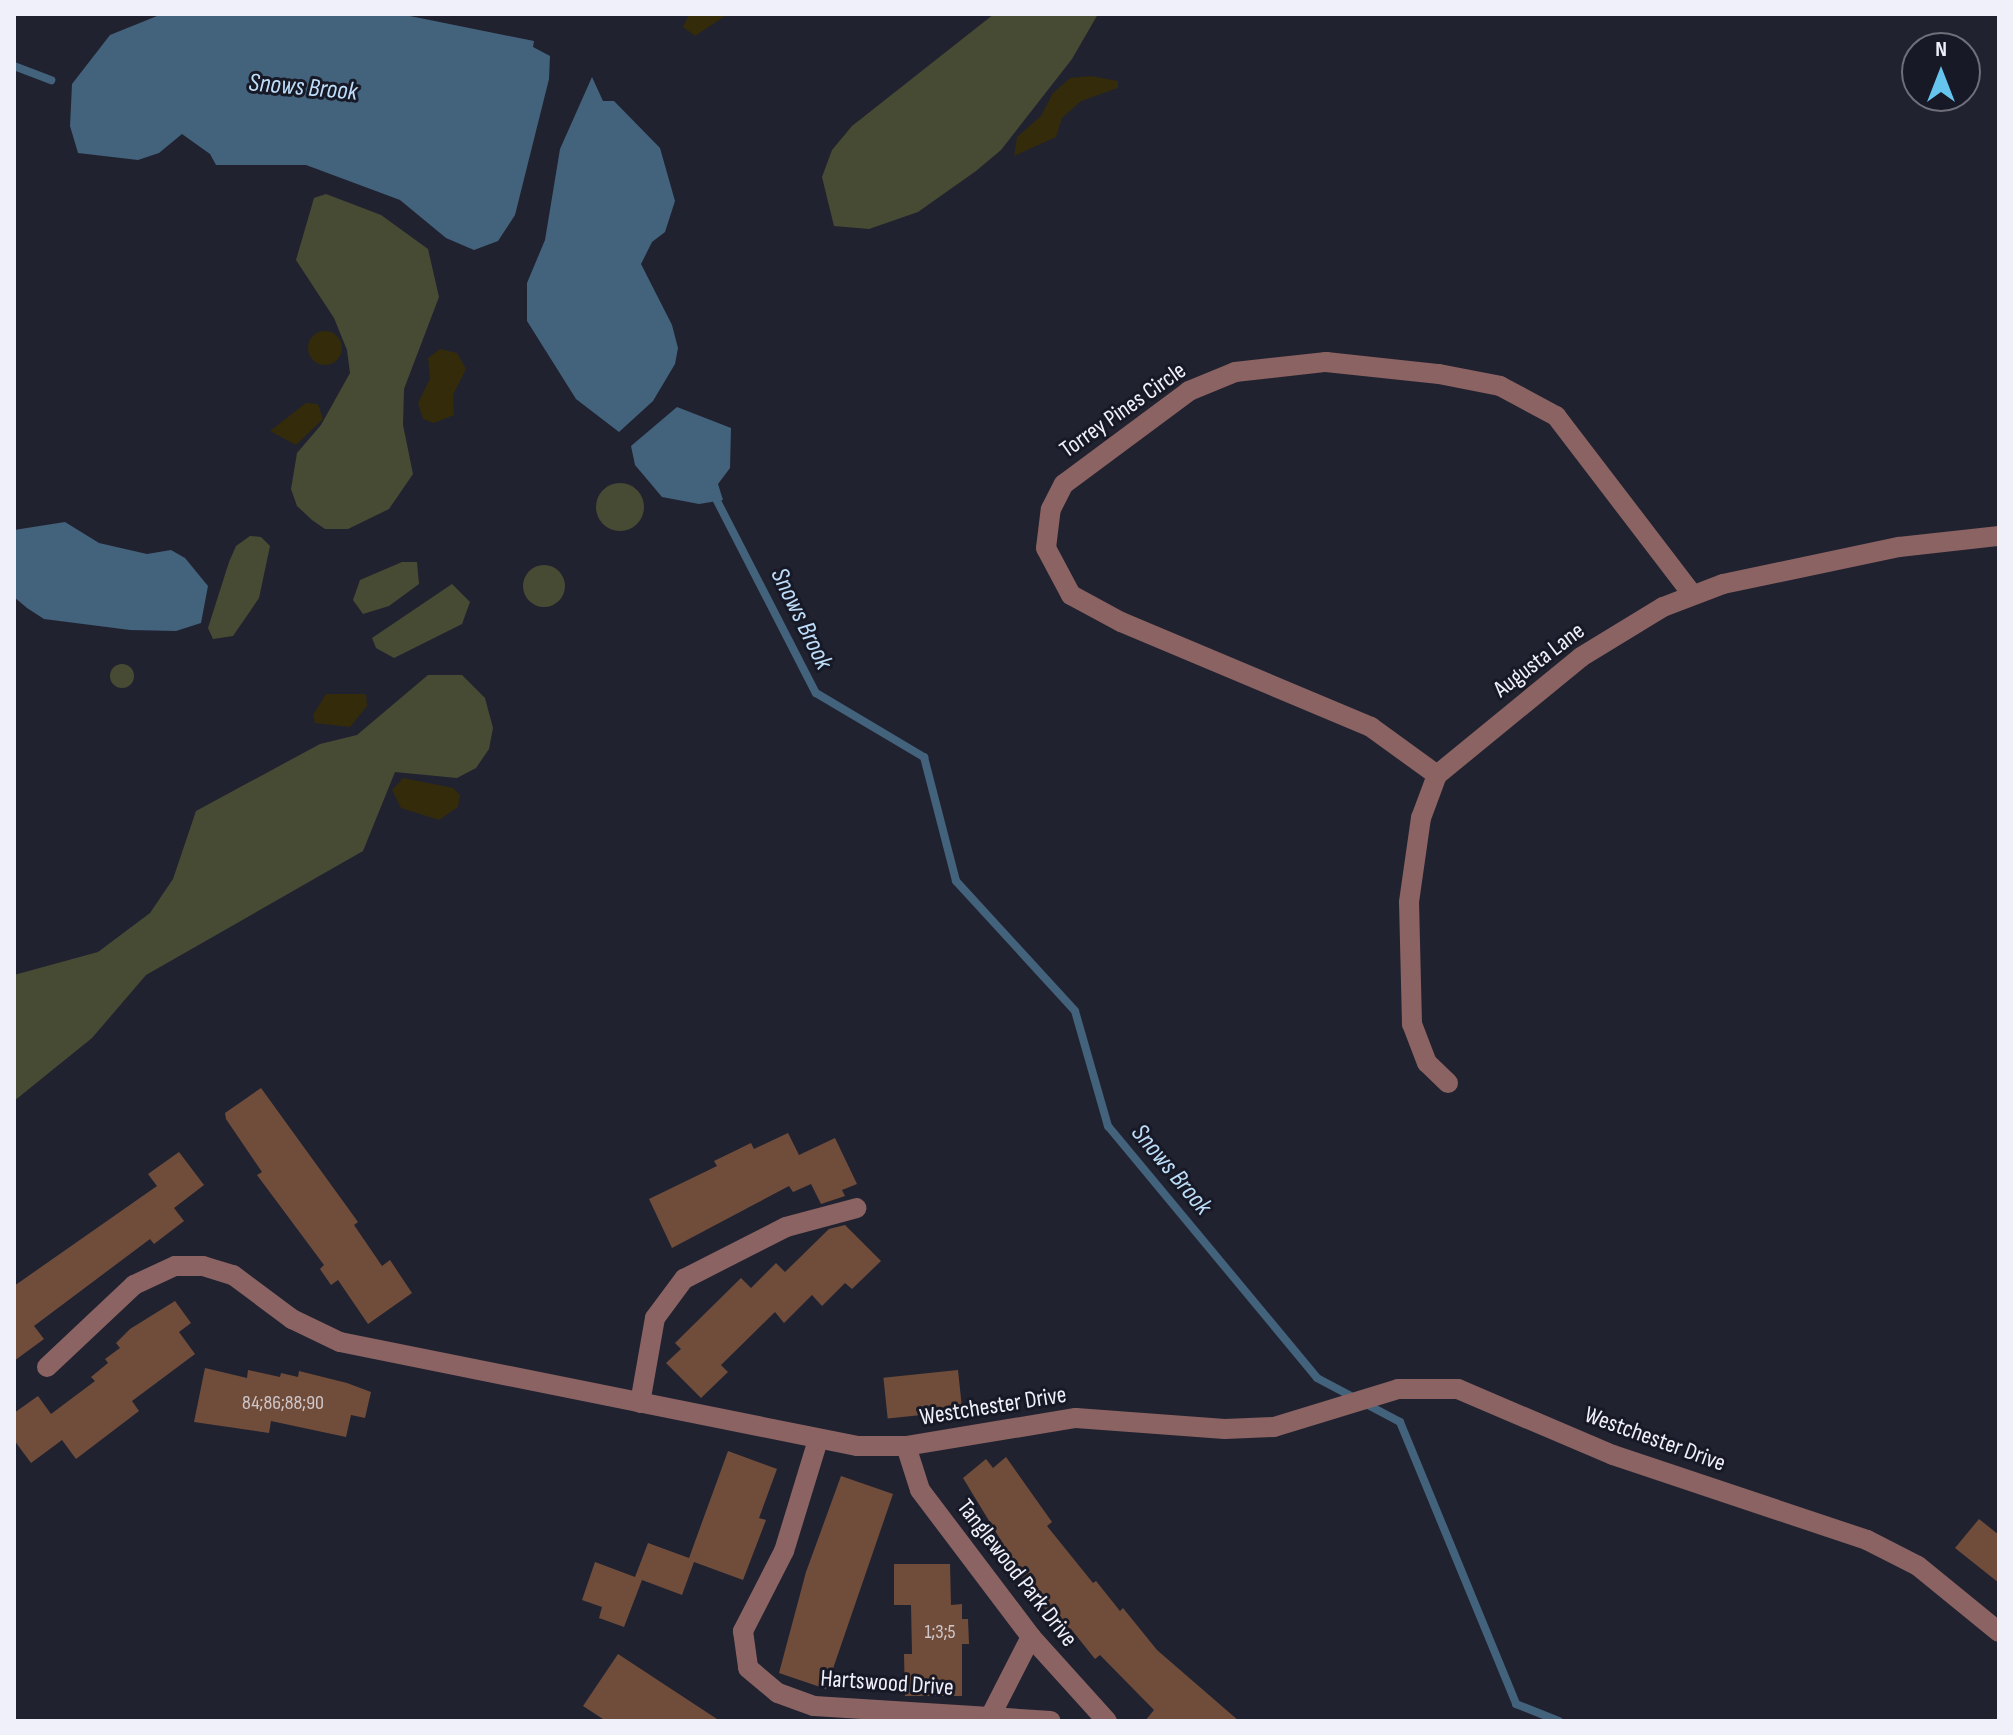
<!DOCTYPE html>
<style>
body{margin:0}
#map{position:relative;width:2013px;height:1735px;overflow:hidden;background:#212230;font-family:"Sofia Sans Condensed",sans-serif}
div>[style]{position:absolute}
.green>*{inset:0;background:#474b33}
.round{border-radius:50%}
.sand>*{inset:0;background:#332b0a}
.water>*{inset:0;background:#43627c}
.stream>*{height:8px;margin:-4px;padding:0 4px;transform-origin:4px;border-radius:4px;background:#43627c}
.building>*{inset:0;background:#704d3b;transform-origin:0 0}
.street>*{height:20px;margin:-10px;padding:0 10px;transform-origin:10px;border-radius:10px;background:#8b6362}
span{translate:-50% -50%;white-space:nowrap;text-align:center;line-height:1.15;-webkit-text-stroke:6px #181926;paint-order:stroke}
.number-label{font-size:20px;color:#cfc7ca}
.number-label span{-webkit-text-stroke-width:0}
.street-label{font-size:24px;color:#eff0f9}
.water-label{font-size:26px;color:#bdddf8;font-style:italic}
.frame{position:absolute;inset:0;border:16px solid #eff0f9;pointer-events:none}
.north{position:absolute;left:1901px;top:32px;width:80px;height:80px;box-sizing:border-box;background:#181926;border:2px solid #6e6f7a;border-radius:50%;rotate:0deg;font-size:22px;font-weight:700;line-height:32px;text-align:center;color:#eff0f9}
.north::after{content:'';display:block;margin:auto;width:28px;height:36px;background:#65c5ee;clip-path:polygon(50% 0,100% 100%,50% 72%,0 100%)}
</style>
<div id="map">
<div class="green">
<div style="clip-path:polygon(994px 14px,1098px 14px,1072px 59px,1001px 150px,976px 171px,918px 212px,869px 229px,834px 226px,822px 177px,832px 150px,852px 126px)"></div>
<div style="clip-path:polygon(326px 194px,381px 215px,428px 249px,439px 297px,404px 389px,403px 425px,413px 474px,389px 509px,348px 529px,325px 529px,312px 520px,297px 506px,291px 489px,297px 453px,321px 425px,350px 373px,347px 350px,334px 318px,296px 260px,314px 198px)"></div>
<div class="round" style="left:596px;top:483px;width:48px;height:48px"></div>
<div style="clip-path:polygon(250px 536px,261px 537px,270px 546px,259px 598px,233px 636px,213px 639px,208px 628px,229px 562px,236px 546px)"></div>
<div style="clip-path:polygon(402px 562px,417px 562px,419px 584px,389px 606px,363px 614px,353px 600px,360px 580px)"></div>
<div class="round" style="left:523px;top:565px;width:42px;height:42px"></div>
<div style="clip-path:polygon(452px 584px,470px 602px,462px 624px,394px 658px,376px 648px,372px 638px)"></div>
<div class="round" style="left:110px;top:664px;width:24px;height:24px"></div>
<div style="clip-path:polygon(428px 675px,462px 675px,485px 698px,493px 728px,489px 749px,476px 768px,457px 778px,395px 772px,363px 851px,146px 975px,92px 1038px,14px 1101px,14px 975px,98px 952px,150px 913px,173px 879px,196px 811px,320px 744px,357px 735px)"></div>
</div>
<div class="sand">
<div style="clip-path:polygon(689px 14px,728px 14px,695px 36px,683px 27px)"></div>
<div style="clip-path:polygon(1091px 76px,1118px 81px,1118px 88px,1081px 101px,1062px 118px,1056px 137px,1014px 156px,1017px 137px,1041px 116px,1053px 93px,1070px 78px)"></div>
<div class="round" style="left:308px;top:331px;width:34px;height:34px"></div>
<div style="clip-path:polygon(440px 349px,457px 353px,466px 369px,453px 395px,454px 415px,434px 423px,423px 419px,418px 403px,430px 379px,428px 358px)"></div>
<div style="clip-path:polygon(306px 403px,318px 404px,323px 419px,296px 445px,270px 431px)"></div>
<div style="clip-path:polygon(326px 694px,366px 694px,367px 706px,350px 727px,315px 723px,313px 715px)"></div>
<div style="clip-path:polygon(403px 778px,453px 788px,460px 795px,458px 807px,439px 820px,401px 808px,392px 790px)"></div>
</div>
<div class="water">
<div style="clip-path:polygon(162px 14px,400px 14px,534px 41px,533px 47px,550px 56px,549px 79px,515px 215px,498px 241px,474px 250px,446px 238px,400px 200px,306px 165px,216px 165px,210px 154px,182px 134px,159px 153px,138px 160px,78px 153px,70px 126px,72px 84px,110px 35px)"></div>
<div style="clip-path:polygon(592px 77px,603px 101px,614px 101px,660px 148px,675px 201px,665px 232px,652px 242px,641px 264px,672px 325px,678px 348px,675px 364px,653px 401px,619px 432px,576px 399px,527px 321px,527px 283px,545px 240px,560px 149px)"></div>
<div style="clip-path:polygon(677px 407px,731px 428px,730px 468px,718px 484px,723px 500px,699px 504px,662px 497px,635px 465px,631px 446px)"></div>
<div style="clip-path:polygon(65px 522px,99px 543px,147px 554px,171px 550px,185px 558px,208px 586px,201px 623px,176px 631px,130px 630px,44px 619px,27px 608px,14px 597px,14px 530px)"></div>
</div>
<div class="stream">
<div style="left:14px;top:66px;width:40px;rotate:21deg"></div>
<div style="left:713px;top:493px;width:225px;rotate:62.8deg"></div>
<div style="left:816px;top:693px;width:126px;rotate:30.7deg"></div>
<div style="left:924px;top:757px;width:128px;rotate:75.5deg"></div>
<div style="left:956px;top:881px;width:176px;rotate:47.5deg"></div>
<div style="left:1075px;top:1011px;width:120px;rotate:74deg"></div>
<div style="left:1108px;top:1126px;width:327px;rotate:50.3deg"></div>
<div style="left:1317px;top:1378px;width:94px;rotate:27.9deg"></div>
<div style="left:1400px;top:1422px;width:305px;rotate:67.6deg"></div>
<div style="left:1516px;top:1704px;width:46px;rotate:21.6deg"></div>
</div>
<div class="building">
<div style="clip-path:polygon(261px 1088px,358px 1222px,354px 1225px,382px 1266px,390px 1260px,412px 1293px,368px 1324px,338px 1280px,331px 1285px,320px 1269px,324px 1265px,257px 1175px,262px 1172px,226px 1119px,225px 1113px)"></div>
<div style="clip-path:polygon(788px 1133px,799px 1155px,835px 1138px,857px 1184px,842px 1190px,845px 1196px,821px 1204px,811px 1184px,793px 1192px,789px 1186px,672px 1248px,649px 1199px,717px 1166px,714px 1161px,751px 1143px,754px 1149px)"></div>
<div style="clip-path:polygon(179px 1152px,204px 1185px,174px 1208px,184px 1221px,154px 1244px,150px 1239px,34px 1326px,44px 1339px,14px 1361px,14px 1286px,157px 1186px,148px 1174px)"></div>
<div style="clip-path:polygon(845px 1225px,881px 1261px,852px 1289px,845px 1283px,822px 1306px,812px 1295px,784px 1323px,775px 1312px,721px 1365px,728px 1372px,701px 1398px,666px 1363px,681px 1349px,675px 1343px,741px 1278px,751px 1288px,776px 1263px,785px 1272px,829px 1229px)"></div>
<div style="clip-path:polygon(175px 1301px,191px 1323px,179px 1332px,195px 1354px,132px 1401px,139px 1411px,76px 1459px,62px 1440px,31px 1463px,14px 1440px,14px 1413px,38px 1396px,51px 1414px,95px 1381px,91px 1377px,108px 1363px,105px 1359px,120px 1348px,116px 1343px,130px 1329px)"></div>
<div style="clip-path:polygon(205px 1368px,247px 1378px,248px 1370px,280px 1377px,281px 1373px,298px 1377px,299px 1371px,347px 1383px,371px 1392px,365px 1418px,351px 1415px,346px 1437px,271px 1421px,269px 1433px,194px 1422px)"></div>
<div style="left:958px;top:1370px;width:41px;height:75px;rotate:84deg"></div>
<div style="clip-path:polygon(728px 1451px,777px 1469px,759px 1518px,766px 1520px,743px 1580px,694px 1562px,682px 1595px,642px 1580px,624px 1627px,599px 1618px,602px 1607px,582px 1600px,595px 1562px,635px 1577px,648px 1543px,689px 1558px)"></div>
<div style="clip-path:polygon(1006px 1457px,1052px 1522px,1047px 1526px,1093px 1583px,1096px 1581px,1120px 1611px,1123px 1608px,1157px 1650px,1239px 1721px,1145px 1721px,1154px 1710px,1100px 1655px,1095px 1659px,1071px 1629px,1052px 1618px,1004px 1555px,1008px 1552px,963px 1478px,986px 1459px,993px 1468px)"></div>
<div style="clip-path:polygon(841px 1476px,893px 1494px,826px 1689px,779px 1673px,806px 1572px)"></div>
<div style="clip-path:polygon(1979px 1519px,1999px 1535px,1999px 1583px,1955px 1548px)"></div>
<div style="clip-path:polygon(894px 1564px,950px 1564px,951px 1605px,962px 1604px,962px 1619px,968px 1619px,969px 1644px,962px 1644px,962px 1696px,905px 1696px,904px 1654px,912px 1654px,911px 1605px,894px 1605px)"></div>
<div style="clip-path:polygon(618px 1654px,720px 1721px,606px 1721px,583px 1706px)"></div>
</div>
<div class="street">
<div style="left:1437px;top:775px;width:82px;rotate:-144deg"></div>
<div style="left:1371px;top:727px;width:271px;rotate:-157.2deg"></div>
<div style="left:1121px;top:622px;width:57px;rotate:-151.6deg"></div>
<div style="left:1071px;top:595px;width:53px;rotate:-118deg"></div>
<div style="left:1046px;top:548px;width:39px;rotate:-83deg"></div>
<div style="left:1051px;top:509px;width:28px;rotate:-63deg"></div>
<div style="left:1064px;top:484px;width:156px;rotate:-36.6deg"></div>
<div style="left:1189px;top:391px;width:50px;rotate:-22.4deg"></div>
<div style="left:1235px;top:372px;width:92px;rotate:-6.3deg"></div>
<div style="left:1326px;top:362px;width:114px;rotate:6.1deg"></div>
<div style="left:1439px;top:374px;width:62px;rotate:11.1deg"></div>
<div style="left:1500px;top:386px;width:64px;rotate:28.2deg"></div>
<div style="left:1556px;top:416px;width:224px;rotate:52.6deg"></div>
<div style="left:1448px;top:1083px;width:29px;rotate:-136deg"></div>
<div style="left:1427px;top:1063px;width:42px;rotate:-111deg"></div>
<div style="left:1412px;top:1024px;width:122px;rotate:-91.4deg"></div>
<div style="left:1409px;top:902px;width:85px;rotate:-81.9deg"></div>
<div style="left:1421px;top:818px;width:46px;rotate:-69.6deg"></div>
<div style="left:1437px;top:775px;width:186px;rotate:-39.3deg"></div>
<div style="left:1581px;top:657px;width:96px;rotate:-31.4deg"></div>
<div style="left:1663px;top:607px;width:64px;rotate:-21deg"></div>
<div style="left:1723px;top:584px;width:180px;rotate:-11.9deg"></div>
<div style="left:1899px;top:547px;width:101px;rotate:-6.3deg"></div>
<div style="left:47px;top:1367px;width:120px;rotate:-43.3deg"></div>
<div style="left:134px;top:1285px;width:45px;rotate:-24.9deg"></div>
<div style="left:175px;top:1266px;width:28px"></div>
<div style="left:203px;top:1266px;width:31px;rotate:17deg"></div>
<div style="left:233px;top:1275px;width:74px;rotate:36.7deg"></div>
<div style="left:292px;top:1319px;width:53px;rotate:25.6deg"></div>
<div style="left:340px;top:1342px;width:527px;rotate:11.37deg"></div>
<div style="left:857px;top:1446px;width:49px"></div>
<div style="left:906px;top:1446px;width:172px;rotate:-9.4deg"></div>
<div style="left:1076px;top:1418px;width:149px;rotate:4.2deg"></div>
<div style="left:1225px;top:1429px;width:49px;rotate:-2.3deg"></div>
<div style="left:1274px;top:1427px;width:130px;rotate:-17deg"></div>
<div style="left:1398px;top:1389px;width:60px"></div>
<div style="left:1458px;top:1389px;width:168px;rotate:23.1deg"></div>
<div style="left:1613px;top:1455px;width:268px;rotate:18.5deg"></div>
<div style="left:1867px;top:1540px;width:57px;rotate:27deg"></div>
<div style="left:1918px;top:1566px;width:104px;rotate:39.2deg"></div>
<div style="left:640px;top:1403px;width:86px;rotate:-80deg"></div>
<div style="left:655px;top:1318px;width:49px;rotate:-53.4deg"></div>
<div style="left:684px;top:1279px;width:114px;rotate:-27deg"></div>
<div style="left:786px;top:1227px;width:73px;rotate:-15deg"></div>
<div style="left:818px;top:1440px;width:116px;rotate:107deg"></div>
<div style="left:784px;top:1551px;width:90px;rotate:117.1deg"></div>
<div style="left:743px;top:1631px;width:37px;rotate:82deg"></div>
<div style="left:748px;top:1668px;width:39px;rotate:40deg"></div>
<div style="left:778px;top:1693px;width:38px;rotate:20deg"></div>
<div style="left:814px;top:1706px;width:237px;rotate:3.6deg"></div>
<div style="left:906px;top:1446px;width:46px;rotate:72.3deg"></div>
<div style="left:920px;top:1490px;width:184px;rotate:52.9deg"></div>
<div style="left:1031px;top:1637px;width:113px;rotate:47.9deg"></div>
<div style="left:991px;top:1715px;width:88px;rotate:-62.9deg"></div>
</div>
<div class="number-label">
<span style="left:283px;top:1403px">84;86;88;90</span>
<span style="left:940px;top:1632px">1;3;5</span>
</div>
<div class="street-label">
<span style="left:1123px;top:410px;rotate:-35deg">Torrey Pines Circle</span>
<span style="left:1539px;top:660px;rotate:-37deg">Augusta Lane</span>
<span style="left:993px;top:1406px;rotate:-9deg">Westchester Drive</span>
<span style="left:1655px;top:1439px;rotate:20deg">Westchester Drive</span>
<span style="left:1017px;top:1573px;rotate:52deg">Tanglewood Park Drive</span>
<span style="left:887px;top:1683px;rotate:4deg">Hartswood Drive</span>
</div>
<div class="water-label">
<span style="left:303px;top:88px;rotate:5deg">Snows Brook</span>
<span style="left:801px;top:619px;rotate:64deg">Snows Brook</span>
<span style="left:1171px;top:1170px;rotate:50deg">Snows Brook</span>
</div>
<div class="frame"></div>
<div class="north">N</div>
</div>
